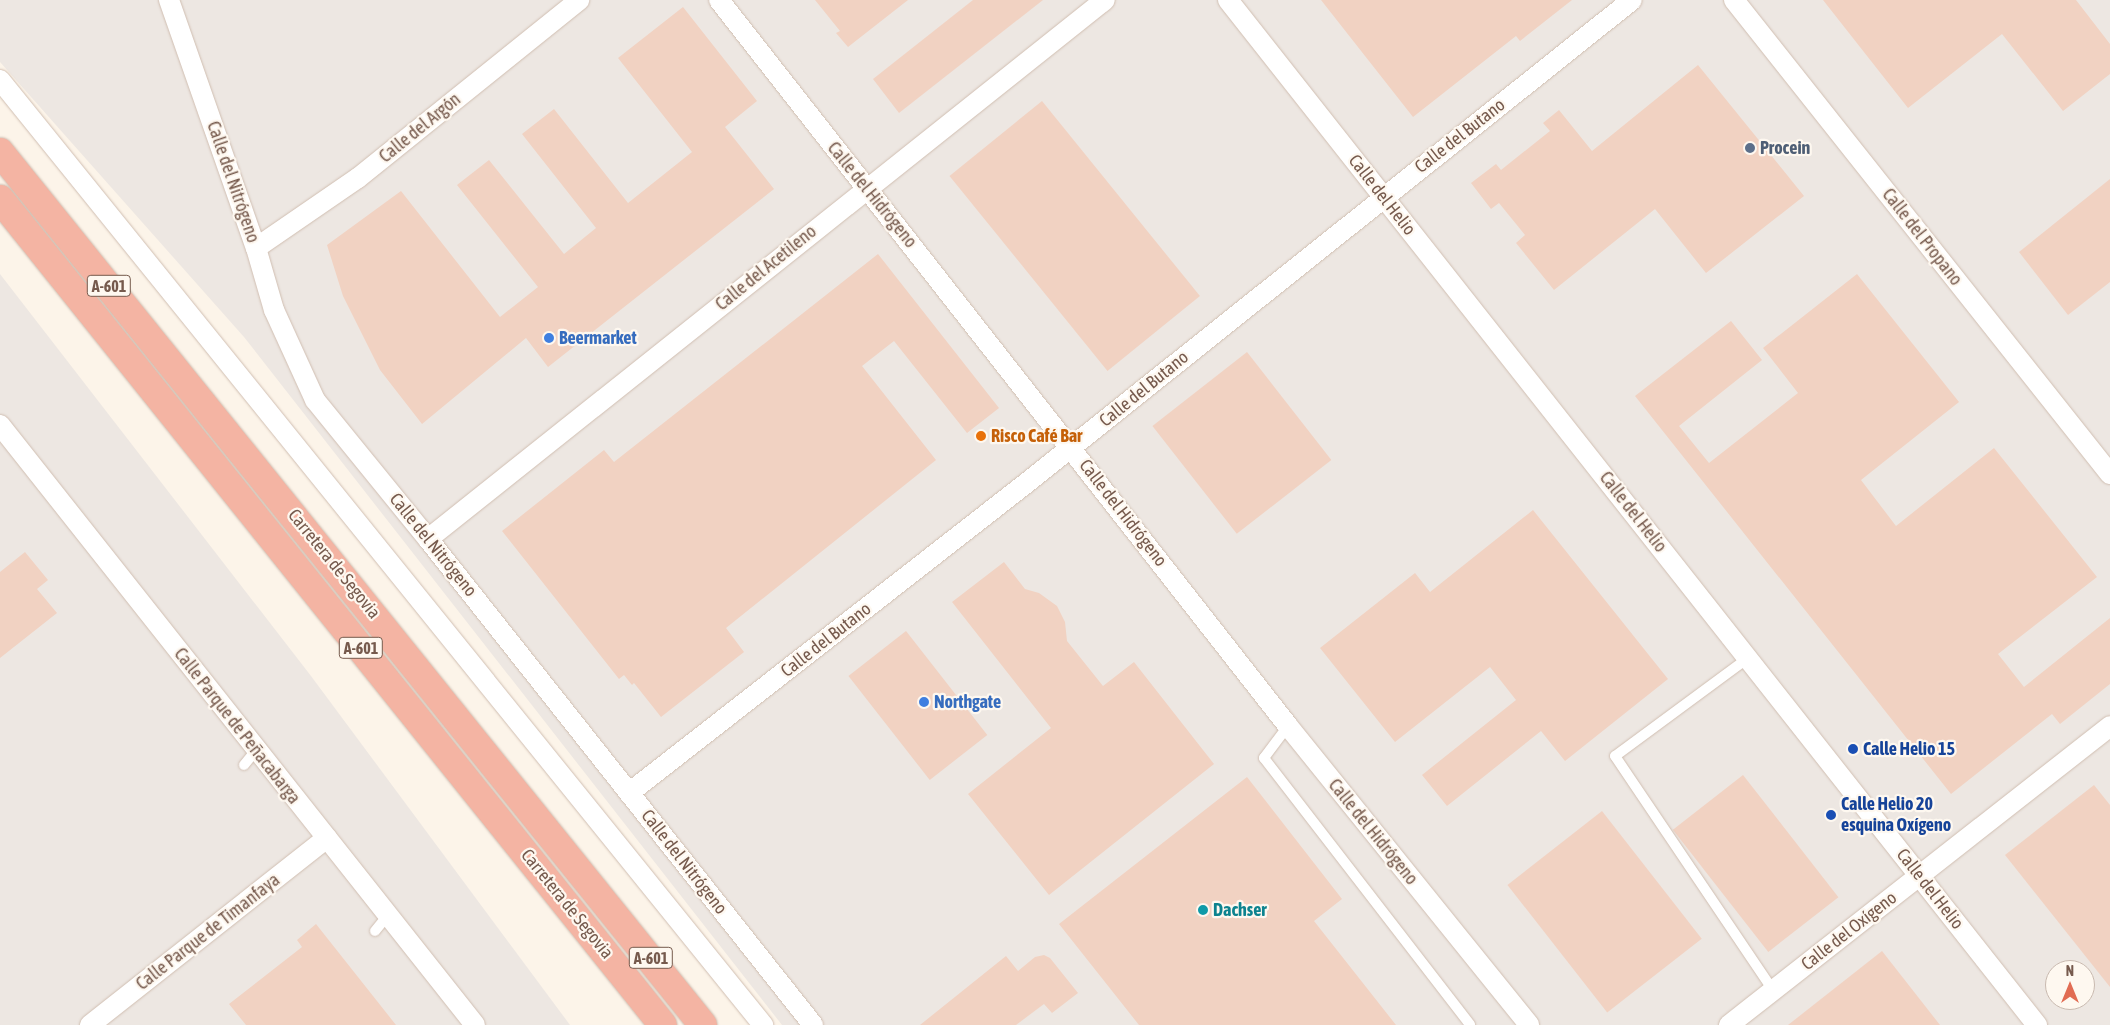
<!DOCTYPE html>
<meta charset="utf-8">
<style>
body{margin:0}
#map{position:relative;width:2110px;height:1025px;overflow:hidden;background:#fcf4e9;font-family:"Asap Condensed",sans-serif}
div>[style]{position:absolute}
.industrial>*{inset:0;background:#ede7e2}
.building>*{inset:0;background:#f1d2c2;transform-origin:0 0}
.roads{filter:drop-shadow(0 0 1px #d0beb1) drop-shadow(0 0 1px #d0beb1)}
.service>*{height:10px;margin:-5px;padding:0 5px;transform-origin:5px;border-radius:5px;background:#fff}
.minor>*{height:20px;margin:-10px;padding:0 10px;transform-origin:10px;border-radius:10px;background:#fff}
.motorway>*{height:28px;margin:-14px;padding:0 14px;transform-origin:14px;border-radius:14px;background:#f4b4a3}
.dots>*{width:14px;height:14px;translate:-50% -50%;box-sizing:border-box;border:2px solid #fef8f0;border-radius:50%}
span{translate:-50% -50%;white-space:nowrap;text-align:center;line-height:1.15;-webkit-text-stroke:4.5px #fef8f0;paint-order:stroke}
.shield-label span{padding:1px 4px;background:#fef8f0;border:1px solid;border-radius:4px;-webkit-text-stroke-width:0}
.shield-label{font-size:16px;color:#765a4d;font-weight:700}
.street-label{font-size:18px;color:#765a4d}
.service-label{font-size:18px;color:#4e5e75;font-weight:700}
.left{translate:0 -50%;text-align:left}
.shop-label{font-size:18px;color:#366cbe;font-weight:700}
.food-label{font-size:18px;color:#c56008;font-weight:700}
.transit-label{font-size:18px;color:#164399;font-weight:700}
.culture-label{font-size:18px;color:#0d838f;font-weight:700}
.north{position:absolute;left:2045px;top:960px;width:50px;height:50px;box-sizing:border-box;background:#fef8f0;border:1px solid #c8b9af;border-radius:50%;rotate:0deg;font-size:14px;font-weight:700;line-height:20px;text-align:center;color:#765a4d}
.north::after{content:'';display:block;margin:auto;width:18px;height:22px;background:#e16c53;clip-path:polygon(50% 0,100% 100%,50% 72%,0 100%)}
</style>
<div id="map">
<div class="industrial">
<div style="clip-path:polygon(evenodd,0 0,2110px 0,2110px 1025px,782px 1025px,244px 337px,0 62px,0 0,2055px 970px,2085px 970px,2085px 1000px,2055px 1000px,2055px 970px)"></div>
<div style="clip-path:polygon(0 274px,311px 676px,570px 1025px,0 1025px)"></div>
</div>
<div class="building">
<div style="clip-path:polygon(815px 0,908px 0,848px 47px,836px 33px,840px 31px)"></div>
<div style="clip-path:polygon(973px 0,1043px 0,899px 113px,873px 79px)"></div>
<div style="clip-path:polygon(1321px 0,1572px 0,1520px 41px,1516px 36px,1413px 117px)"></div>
<div style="clip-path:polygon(1823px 0,2076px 0,2110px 44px,2110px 74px,2063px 111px,2002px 34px,1908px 108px)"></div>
<div style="clip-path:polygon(683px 7px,757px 101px,725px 127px,774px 189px,548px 367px,526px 338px,422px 424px,380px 370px,343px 296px,327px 245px,401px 191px,500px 317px,538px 287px,457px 185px,489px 160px,564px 254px,596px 228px,522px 134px,554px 109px,628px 203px,692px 152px,618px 58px)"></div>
<div style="clip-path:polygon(1698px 65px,1804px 196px,1706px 273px,1655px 209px,1554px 290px,1516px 243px,1525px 235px,1499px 203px,1491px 209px,1471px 183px,1496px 164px,1501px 170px,1550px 131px,1543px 123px,1559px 110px,1592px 151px)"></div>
<div style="left:1042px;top:101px;width:251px;height:119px;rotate:51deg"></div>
<div style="clip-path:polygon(2110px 179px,2110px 282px,2068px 315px,2019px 252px)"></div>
<div style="clip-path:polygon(878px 254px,999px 408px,967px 433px,894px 341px,862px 366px,936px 460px,726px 628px,744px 652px,661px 717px,634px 683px,632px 685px,624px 675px,619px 679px,502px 531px,604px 450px,614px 462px)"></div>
<div style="clip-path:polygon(1857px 274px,1959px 402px,1861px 480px,1896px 526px,1994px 448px,2097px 577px,1998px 654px,2024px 687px,2110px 618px,2110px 684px,2060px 724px,2052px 714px,1951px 794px,1635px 396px,1731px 321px,1762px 360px,1679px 426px,1709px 463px,1798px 393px,1763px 348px)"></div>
<div style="left:1247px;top:352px;width:137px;height:120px;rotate:52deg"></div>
<div style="clip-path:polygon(1533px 510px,1668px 679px,1565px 761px,1541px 731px,1447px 806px,1422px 775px,1516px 700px,1490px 667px,1395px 742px,1320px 648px,1415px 573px,1430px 592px)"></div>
<div style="clip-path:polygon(25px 552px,48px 580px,37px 589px,57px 613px,0 658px,0 572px)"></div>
<div style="clip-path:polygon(1004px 562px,1025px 589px,1039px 593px,1057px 606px,1065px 622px,1067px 641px,1103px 686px,1134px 662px,1214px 764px,1049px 895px,968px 794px,1051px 728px,952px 602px)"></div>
<div style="left:906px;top:631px;width:132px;height:73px;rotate:52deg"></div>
<div style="left:1743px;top:775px;width:155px;height:89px;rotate:52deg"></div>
<div style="clip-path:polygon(1247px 777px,1342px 899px,1314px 921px,1396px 1025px,1139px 1025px,1059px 924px)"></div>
<div style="clip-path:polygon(2094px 785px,2110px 805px,2110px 987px,2005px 855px)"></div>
<div style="left:1602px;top:811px;width:162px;height:120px;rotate:52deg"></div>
<div style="clip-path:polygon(316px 924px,396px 1025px,246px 1025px,229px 1004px,302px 947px,297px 940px)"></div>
<div style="clip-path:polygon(1882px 951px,1940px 1025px,1788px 1025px)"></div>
<div style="clip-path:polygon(1044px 955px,1050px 958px,1078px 993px,1052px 1013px,1044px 1004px,1016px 1025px,920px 1025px,1006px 956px,1018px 971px,1035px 957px)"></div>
</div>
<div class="roads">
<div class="service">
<div style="left:1748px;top:658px;width:165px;rotate:143.6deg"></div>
<div style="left:1615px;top:756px;width:282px;rotate:56deg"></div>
<div style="left:1288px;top:726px;width:40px;rotate:127deg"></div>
<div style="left:1264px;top:758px;width:337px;rotate:52.3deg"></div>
<div style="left:244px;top:765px;width:19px;rotate:-51deg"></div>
<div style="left:375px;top:931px;width:21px;rotate:-51deg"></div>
</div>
<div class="minor">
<div style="left:169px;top:0;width:263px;rotate:70.7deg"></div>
<div style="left:256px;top:248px;width:65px;rotate:73.8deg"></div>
<div style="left:274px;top:310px;width:99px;rotate:65.5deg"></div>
<div style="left:315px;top:400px;width:179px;rotate:50.9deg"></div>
<div style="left:428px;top:539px;width:620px;rotate:51.61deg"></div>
<div style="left:719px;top:0;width:922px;rotate:51.91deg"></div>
<div style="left:1288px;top:726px;width:384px;rotate:51.1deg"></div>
<div style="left:1228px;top:0;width:1306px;rotate:51.72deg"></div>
<div style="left:1734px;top:0;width:605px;rotate:51.58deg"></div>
<div style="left:0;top:80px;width:1215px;rotate:51.08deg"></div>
<div style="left:256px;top:248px;width:124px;rotate:-34.5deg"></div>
<div style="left:358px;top:178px;width:284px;rotate:-38.8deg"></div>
<div style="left:0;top:425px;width:765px;rotate:51.63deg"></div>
<div style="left:428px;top:539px;width:865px;rotate:-38.53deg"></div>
<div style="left:629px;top:793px;width:507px;rotate:-37.95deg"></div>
<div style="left:1029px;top:481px;width:771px;rotate:-38.58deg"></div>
<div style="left:90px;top:1025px;width:302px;rotate:-38.3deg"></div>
<div style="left:1729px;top:1025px;width:484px;rotate:-38.1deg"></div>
</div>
<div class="motorway">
<div style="left:0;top:152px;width:1121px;rotate:51.16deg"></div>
<div style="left:0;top:199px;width:1059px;rotate:51.25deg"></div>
</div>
</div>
<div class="dots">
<div style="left:1750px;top:148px;background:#5c6f8a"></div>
<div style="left:549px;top:338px;background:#3f7fe0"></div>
<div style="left:981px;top:436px;background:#e8710a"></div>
<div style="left:924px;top:702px;background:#3f7fe0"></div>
<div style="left:1853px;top:749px;background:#1a4fb4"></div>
<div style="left:1831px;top:815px;background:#1a4fb4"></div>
<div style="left:1203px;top:910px;background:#0f9aa8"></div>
</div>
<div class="shield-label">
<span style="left:109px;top:286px">A-601</span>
<span style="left:361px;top:648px">A-601</span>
<span style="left:651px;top:958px">A-601</span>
</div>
<div class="street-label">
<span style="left:420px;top:128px;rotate:-39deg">Calle del Argón</span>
<span style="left:1460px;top:136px;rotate:-38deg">Calle del Butano</span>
<span style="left:233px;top:182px;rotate:71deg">Calle del Nitrógeno</span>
<span style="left:872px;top:195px;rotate:51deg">Calle del Hidrógeno</span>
<span style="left:1382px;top:195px;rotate:52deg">Calle del Helio</span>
<span style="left:1922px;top:237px;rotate:52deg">Calle del Propano</span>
<span style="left:766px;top:268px;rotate:-39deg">Calle del Acetileno</span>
<span style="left:1144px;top:389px;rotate:-39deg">Calle del Butano</span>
<span style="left:1633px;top:512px;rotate:52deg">Calle del Helio</span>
<span style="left:1123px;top:513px;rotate:52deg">Calle del Hidrógeno</span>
<span style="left:433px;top:545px;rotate:51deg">Calle del Nitrógeno</span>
<span style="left:334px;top:564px;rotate:51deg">Carretera de Segovia</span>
<span style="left:826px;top:640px;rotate:-38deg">Calle del Butano</span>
<span style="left:237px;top:726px;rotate:52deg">Calle Parque de Peñacabarga</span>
<span style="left:1373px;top:832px;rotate:51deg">Calle del Hidrógeno</span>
<span style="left:684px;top:862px;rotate:52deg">Calle del Nitrógeno</span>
<span style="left:1930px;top:889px;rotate:52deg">Calle del Helio</span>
<span style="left:567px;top:904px;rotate:51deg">Carretera de Segovia</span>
<span style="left:1849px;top:931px;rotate:-38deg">Calle del Oxígeno</span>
<span style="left:208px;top:932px;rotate:-38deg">Calle Parque de Timanfaya</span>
</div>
<div class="service-label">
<span class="left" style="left:1760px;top:148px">Procein</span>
</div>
<div class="shop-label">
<span class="left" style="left:559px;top:338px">Beermarket</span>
<span class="left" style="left:934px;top:702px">Northgate</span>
</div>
<div class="food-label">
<span class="left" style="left:991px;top:436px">Risco Café Bar</span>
</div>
<div class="transit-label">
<span class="left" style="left:1863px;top:749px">Calle Helio 15</span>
<span class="left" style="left:1841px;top:815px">Calle Helio 20<br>esquina Oxígeno</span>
</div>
<div class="culture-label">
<span class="left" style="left:1213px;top:910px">Dachser</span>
</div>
<div class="north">N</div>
</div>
